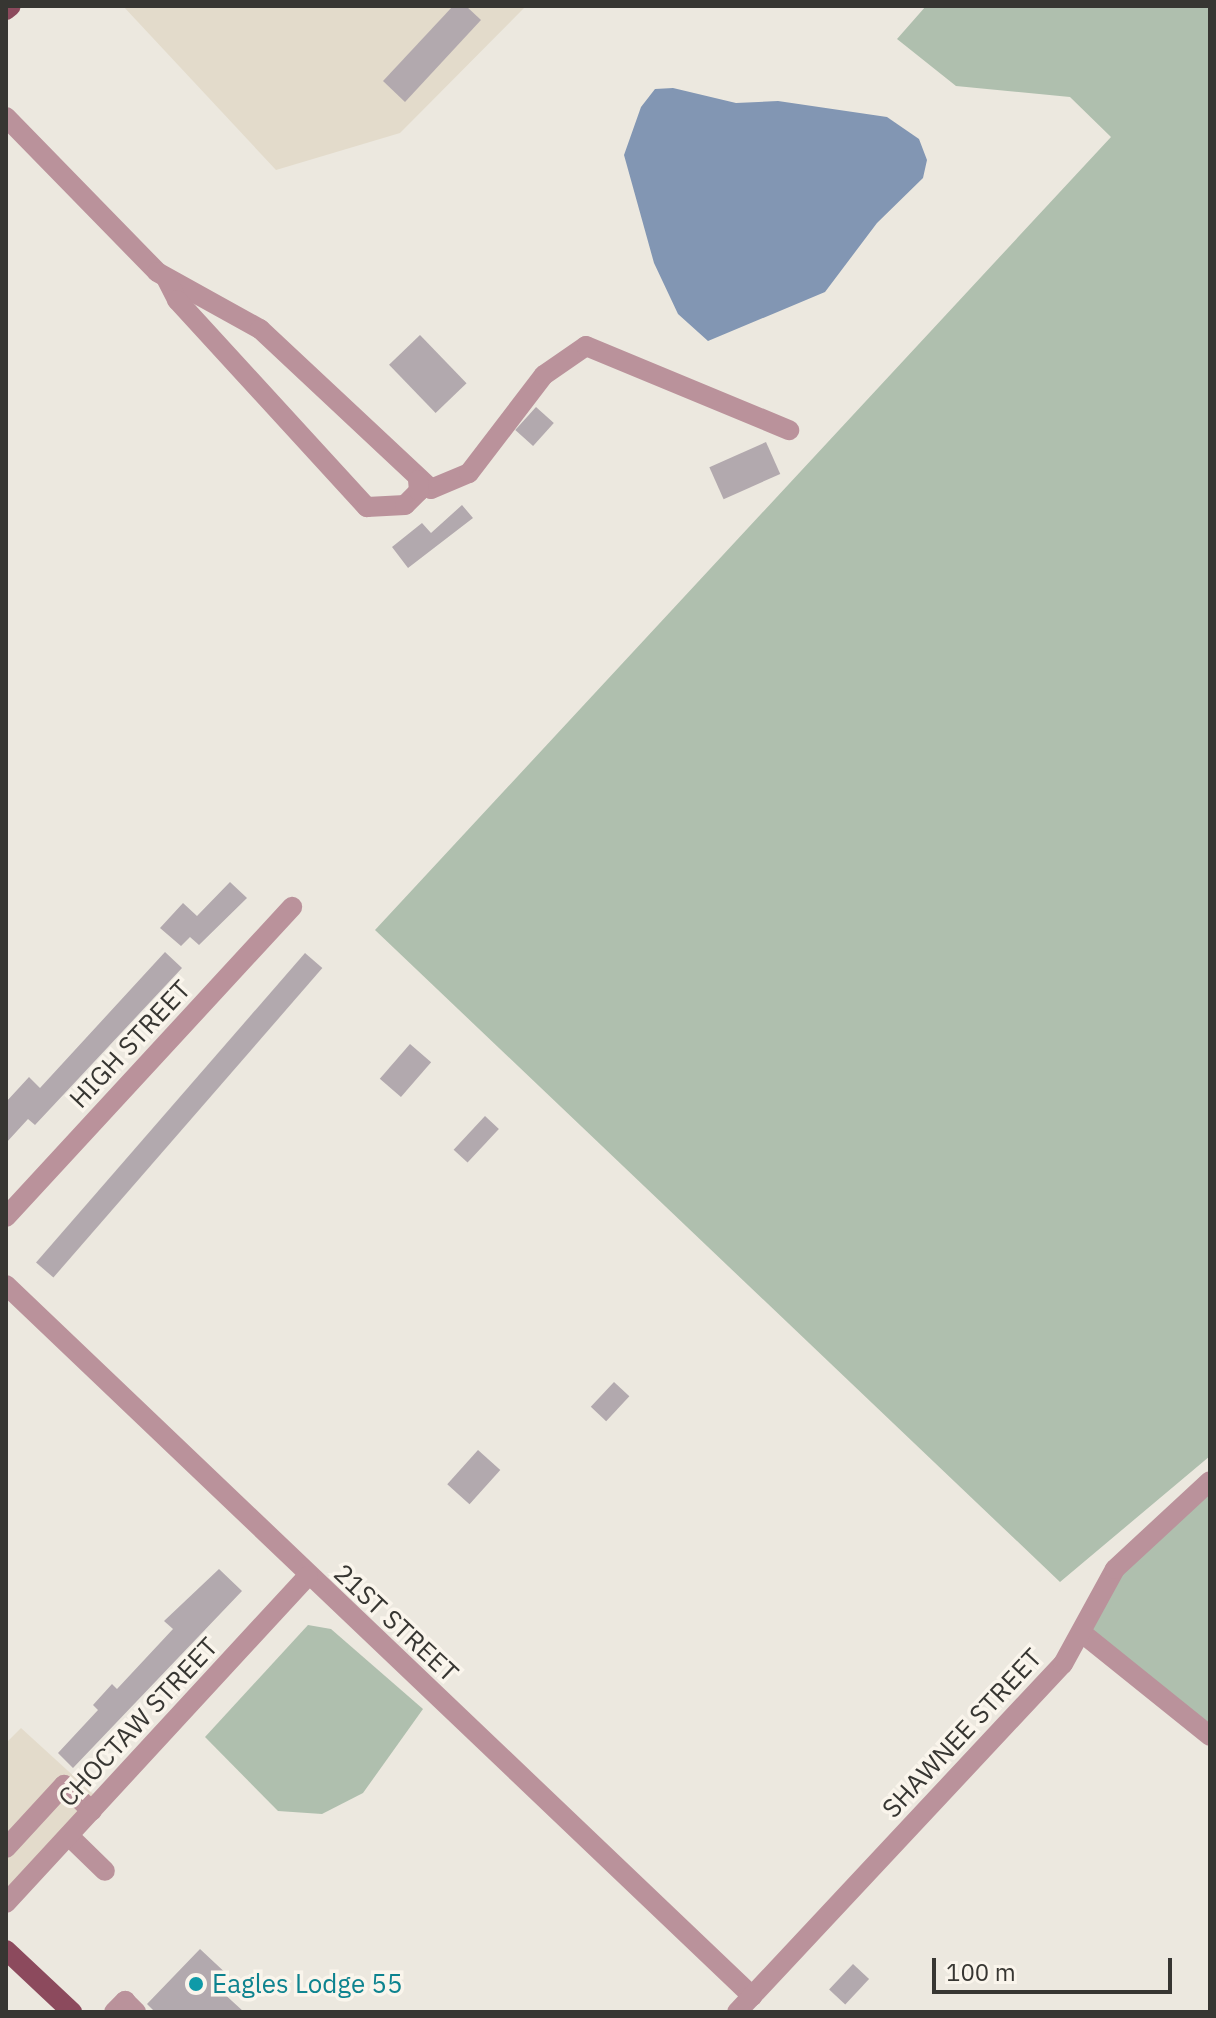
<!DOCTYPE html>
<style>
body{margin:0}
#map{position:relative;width:1216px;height:2018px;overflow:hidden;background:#ece8df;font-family:"IBM Plex Sans",sans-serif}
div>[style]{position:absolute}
.built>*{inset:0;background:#e3dbcb}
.green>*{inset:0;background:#afbfae}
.water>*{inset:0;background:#8296b3}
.building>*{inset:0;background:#b2a9ae;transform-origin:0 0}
.minor>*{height:20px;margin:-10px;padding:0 10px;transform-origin:10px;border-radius:10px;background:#ba929b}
.major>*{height:20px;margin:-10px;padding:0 10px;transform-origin:10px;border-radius:10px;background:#8c4a5d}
.dots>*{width:22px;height:22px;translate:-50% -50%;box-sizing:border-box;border:4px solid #faf5ec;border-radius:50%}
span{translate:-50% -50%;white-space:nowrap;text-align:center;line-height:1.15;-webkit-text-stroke:7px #faf5ec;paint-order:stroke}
.street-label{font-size:26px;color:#373632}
.culture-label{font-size:26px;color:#0d838f}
.left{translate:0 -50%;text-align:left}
.frame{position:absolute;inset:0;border:8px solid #373632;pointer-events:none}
.scale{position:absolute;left:932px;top:1958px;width:240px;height:36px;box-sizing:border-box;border:4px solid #373632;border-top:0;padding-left:10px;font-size:24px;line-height:28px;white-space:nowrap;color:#373632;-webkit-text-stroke:6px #faf5ec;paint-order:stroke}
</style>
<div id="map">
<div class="built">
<div style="clip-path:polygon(123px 6px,526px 6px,400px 133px,276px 170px)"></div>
<div style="clip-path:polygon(21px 1728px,101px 1801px,6px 1903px,6px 1743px)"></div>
</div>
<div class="green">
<div style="clip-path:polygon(926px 6px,1210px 6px,1210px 1456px,1060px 1582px,375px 930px,1111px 137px,1070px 97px,956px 86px,897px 39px)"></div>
<div style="clip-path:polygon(1210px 1481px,1210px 1736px,1082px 1633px,1091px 1606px)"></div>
<div style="clip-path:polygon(308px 1625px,331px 1629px,423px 1709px,363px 1793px,322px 1814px,278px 1811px,205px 1737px)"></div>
</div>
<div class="water">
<div style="clip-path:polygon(673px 88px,736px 103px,778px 101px,887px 117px,919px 139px,927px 160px,923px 178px,877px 223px,825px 292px,708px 341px,678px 314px,654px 263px,624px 155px,641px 107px,655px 89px)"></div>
</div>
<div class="building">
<div style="clip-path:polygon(453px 6px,466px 6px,481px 20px,405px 102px,383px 81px)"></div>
<div style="left:420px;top:335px;width:67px;height:43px;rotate:46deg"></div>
<div style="left:536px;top:407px;width:24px;height:31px;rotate:42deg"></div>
<div style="left:766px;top:442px;width:35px;height:62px;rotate:66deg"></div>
<div style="clip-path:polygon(462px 505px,473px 518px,408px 568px,392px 547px,422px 523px,431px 533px)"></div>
<div style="clip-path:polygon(230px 882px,247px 898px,199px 945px,190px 937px,181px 946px,160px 928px,183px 903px,197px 916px)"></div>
<div style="clip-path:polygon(165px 952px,182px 968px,35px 1125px,28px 1119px,6px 1143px,6px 1102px,29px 1077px,40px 1088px)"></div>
<div style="left:305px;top:953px;width:23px;height:410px;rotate:41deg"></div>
<div style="left:410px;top:1044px;width:28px;height:46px;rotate:41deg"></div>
<div style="left:485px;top:1116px;width:19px;height:46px;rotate:43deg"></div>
<div style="left:614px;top:1382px;width:21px;height:34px;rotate:43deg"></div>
<div style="left:478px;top:1450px;width:30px;height:46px;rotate:42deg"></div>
<div style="clip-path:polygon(219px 1569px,242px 1591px,73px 1768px,58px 1753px,98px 1710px,93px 1705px,112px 1684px,117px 1689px,173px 1629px,164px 1621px)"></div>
<div style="clip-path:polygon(200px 1949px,231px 1978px,220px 1990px,244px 2012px,155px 2012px,147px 2004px)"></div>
<div style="left:853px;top:1964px;width:22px;height:35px;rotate:43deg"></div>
</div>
<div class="minor">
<div style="left:6px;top:117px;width:216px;rotate:45.7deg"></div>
<div style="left:157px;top:272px;width:118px;rotate:29deg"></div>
<div style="left:260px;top:329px;width:234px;rotate:43.1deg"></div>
<div style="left:431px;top:489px;width:41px;rotate:-22.8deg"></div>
<div style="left:469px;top:473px;width:123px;rotate:-52.6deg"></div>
<div style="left:544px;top:375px;width:51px;rotate:-34.6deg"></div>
<div style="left:586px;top:346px;width:220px;rotate:22.5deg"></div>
<div style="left:166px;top:278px;width:25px;rotate:63deg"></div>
<div style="left:177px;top:300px;width:281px;rotate:47.5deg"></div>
<div style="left:367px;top:507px;width:38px;rotate:-3deg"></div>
<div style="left:405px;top:505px;width:20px;rotate:-45deg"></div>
<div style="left:419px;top:491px;width:11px;rotate:-95deg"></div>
<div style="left:6px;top:1217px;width:422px;rotate:-47.3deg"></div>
<div style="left:6px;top:1285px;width:1031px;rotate:43.62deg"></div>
<div style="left:1082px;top:1633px;width:164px;rotate:38.8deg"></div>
<div style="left:69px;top:1836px;width:50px;rotate:44.2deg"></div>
<div style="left:6px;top:1848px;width:86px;rotate:-47.4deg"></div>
<div style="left:64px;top:1785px;width:38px;rotate:43deg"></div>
<div style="left:6px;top:1903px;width:445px;rotate:-47.3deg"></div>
<div style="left:114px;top:2012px;width:16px;rotate:-45deg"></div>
<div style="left:125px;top:2001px;width:16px;rotate:45deg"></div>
<div style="left:737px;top:2012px;width:477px;rotate:-46.9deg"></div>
<div style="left:1063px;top:1664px;width:108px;rotate:-61.3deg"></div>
<div style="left:1115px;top:1569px;width:129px;rotate:-42.8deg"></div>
</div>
<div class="major">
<div style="left:6px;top:10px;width:6px;rotate:-39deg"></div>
<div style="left:6px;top:1950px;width:91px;rotate:43.2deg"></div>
</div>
<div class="dots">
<div style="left:196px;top:1984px;background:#0f9aa8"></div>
</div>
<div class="street-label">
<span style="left:130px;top:1044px;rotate:-47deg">HIGH STREET</span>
<span style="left:396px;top:1623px;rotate:43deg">21ST STREET</span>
<span style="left:138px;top:1722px;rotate:-47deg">CHOCTAW STREET</span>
<span style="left:962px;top:1733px;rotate:-47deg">SHAWNEE STREET</span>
</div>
<div class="culture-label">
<span class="left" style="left:212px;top:1984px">Eagles Lodge 55</span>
</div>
<div class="frame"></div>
<div class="scale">100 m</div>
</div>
